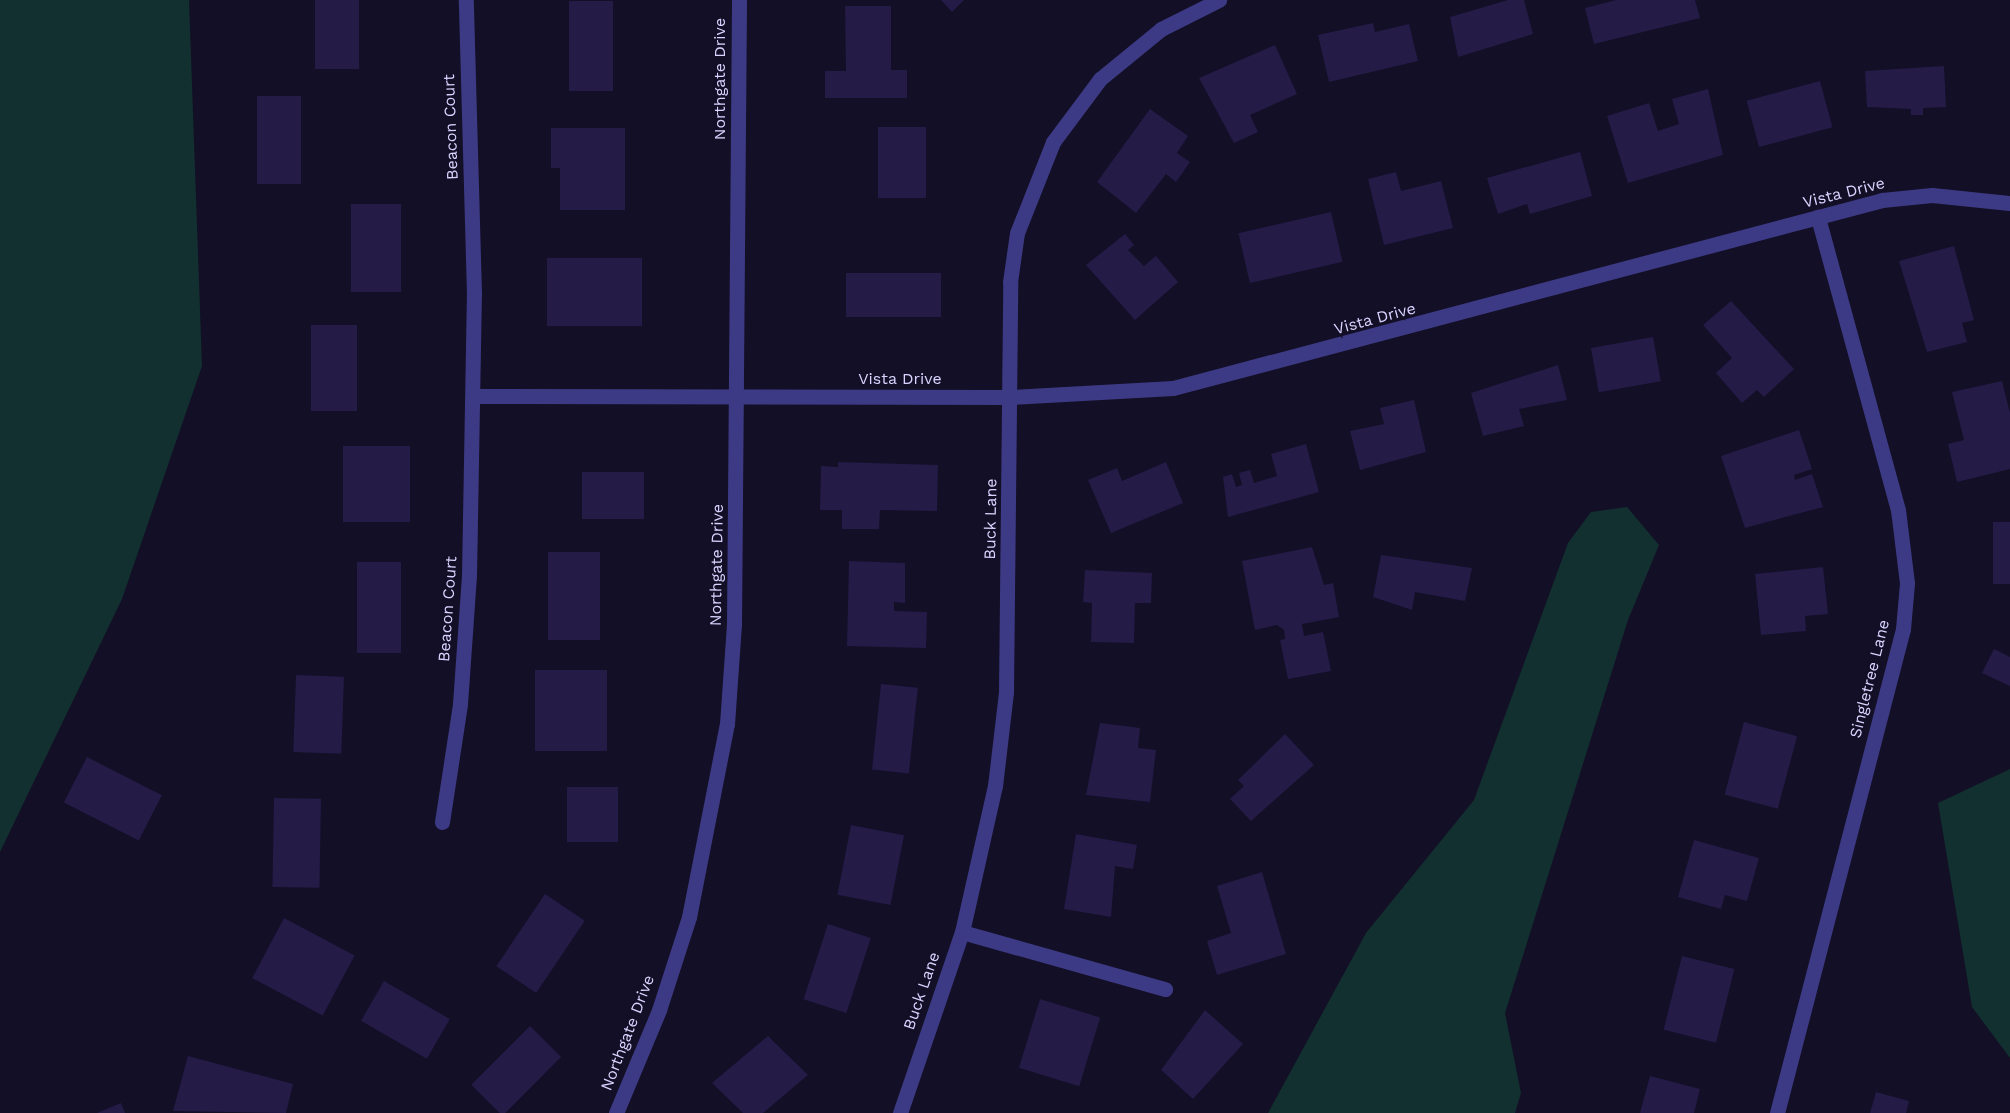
<!DOCTYPE html>
<style>
body{margin:0}
#map{position:relative;width:2010px;height:1113px;overflow:hidden;background:#130f26;font-family:"Work Sans",sans-serif}
div>[style]{position:absolute}
.green>*{inset:0;background:#12302f}
.building>*{inset:0;background:#241b47;transform-origin:0 0}
.minor>*{height:15px;margin:-7.5px;padding:0 7.5px;transform-origin:7.5px;border-radius:7.5px;background:#3d3a85}
span{translate:-50% -50%;white-space:nowrap;text-align:center;line-height:1.15;-webkit-text-stroke:4.5px #130f26;paint-order:stroke}
.street-label{font-size:16px;color:#d9d4ff}
</style>
<div id="map">
<div class="green">
<div style="clip-path:polygon(0 0,189px 0,202px 366px,122px 599px,0 852px)"></div>
<div style="clip-path:polygon(1627px 507px,1659px 545px,1628px 620px,1505px 1013px,1521px 1093px,1515px 1113px,1268px 1113px,1366px 933px,1474px 800px,1568px 543px,1591px 512px)"></div>
<div style="clip-path:polygon(2010px 769px,2010px 1058px,1972px 1007px,1938px 803px)"></div>
</div>
<div class="building">
<div style="left:315px;top:0;width:44px;height:69px"></div>
<div style="clip-path:polygon(941px 0,964px 0,952px 12px)"></div>
<div style="clip-path:polygon(1508px 0,1524px 0,1533px 34px,1458px 57px,1450px 17px)"></div>
<div style="clip-path:polygon(1616px 0,1695px 0,1700px 18px,1594px 44px,1585px 8px)"></div>
<div style="left:569px;top:1px;width:44px;height:90px"></div>
<div style="clip-path:polygon(845px 6px,891px 6px,891px 70px,907px 70px,907px 98px,825px 98px,825px 71px,846px 71px)"></div>
<div style="clip-path:polygon(1373px 23px,1375px 32px,1409px 24px,1418px 61px,1329px 82px,1318px 35px)"></div>
<div style="clip-path:polygon(1275px 45px,1297px 94px,1250px 115px,1258px 132px,1234px 143px,1199px 78px)"></div>
<div style="clip-path:polygon(1944px 66px,1946px 107px,1923px 108px,1923px 115px,1911px 115px,1911px 109px,1867px 107px,1865px 71px)"></div>
<div style="left:1820px;top:81px;width:48px;height:76px;rotate:75deg"></div>
<div style="clip-path:polygon(1708px 89px,1723px 155px,1628px 183px,1607px 116px,1649px 103px,1658px 131px,1679px 124px,1672px 99px)"></div>
<div style="left:257px;top:96px;width:44px;height:88px"></div>
<div style="clip-path:polygon(1150px 109px,1188px 136px,1177px 153px,1190px 162px,1176px 182px,1166px 174px,1136px 213px,1097px 182px)"></div>
<div style="left:878px;top:127px;width:48px;height:71px"></div>
<div style="clip-path:polygon(551px 128px,625px 128px,625px 210px,560px 210px,560px 168px,551px 168px)"></div>
<div style="clip-path:polygon(1580px 152px,1592px 196px,1530px 214px,1527px 204px,1498px 214px,1487px 178px)"></div>
<div style="clip-path:polygon(1396px 172px,1401px 191px,1441px 181px,1453px 228px,1384px 245px,1368px 179px)"></div>
<div style="left:351px;top:204px;width:50px;height:88px"></div>
<div style="left:1331px;top:212px;width:51px;height:95px;rotate:77deg"></div>
<div style="clip-path:polygon(1125px 234px,1134px 245px,1128px 250px,1144px 266px,1156px 256px,1178px 282px,1135px 320px,1086px 265px)"></div>
<div style="clip-path:polygon(1954px 246px,1974px 320px,1962px 323px,1967px 342px,1927px 352px,1899px 261px)"></div>
<div style="left:642px;top:258px;width:68px;height:95px;rotate:90deg"></div>
<div style="left:941px;top:273px;width:44px;height:95px;rotate:90deg"></div>
<div style="clip-path:polygon(1731px 301px,1794px 369px,1764px 397px,1757px 390px,1742px 403px,1716px 373px,1732px 358px,1703px 325px)"></div>
<div style="left:311px;top:325px;width:46px;height:86px"></div>
<div style="left:1653px;top:337px;width:45px;height:63px;rotate:80deg"></div>
<div style="clip-path:polygon(1558px 365px,1567px 400px,1519px 409px,1524px 426px,1483px 436px,1471px 393px)"></div>
<div style="clip-path:polygon(2002px 381px,2010px 413px,2010px 469px,1957px 482px,1948px 444px,1964px 440px,1952px 392px)"></div>
<div style="clip-path:polygon(1414px 400px,1426px 452px,1360px 470px,1350px 431px,1384px 424px,1380px 408px)"></div>
<div style="clip-path:polygon(1799px 430px,1812px 469px,1794px 475px,1795px 480px,1812px 474px,1823px 507px,1745px 528px,1721px 456px)"></div>
<div style="clip-path:polygon(1306px 444px,1319px 492px,1228px 517px,1223px 477px,1232px 474px,1236px 487px,1242px 485px,1239px 473px,1250px 470px,1254px 483px,1277px 476px,1271px 454px)"></div>
<div style="left:343px;top:446px;width:67px;height:76px"></div>
<div style="clip-path:polygon(838px 462px,938px 465px,937px 511px,880px 510px,879px 529px,842px 529px,842px 510px,820px 510px,821px 466px,838px 467px)"></div>
<div style="clip-path:polygon(1166px 462px,1183px 503px,1111px 533px,1088px 480px,1117px 468px,1122px 481px)"></div>
<div style="left:582px;top:472px;width:62px;height:47px"></div>
<div style="left:2010px;top:522px;width:62px;height:17px;rotate:90deg"></div>
<div style="clip-path:polygon(1312px 547px,1324px 585px,1333px 583px,1339px 617px,1302px 624px,1304px 636px,1323px 632px,1331px 671px,1288px 679px,1280px 640px,1285px 639px,1284px 630px,1277px 625px,1255px 630px,1242px 561px)"></div>
<div style="left:548px;top:552px;width:52px;height:88px"></div>
<div style="clip-path:polygon(1381px 555px,1472px 568px,1465px 601px,1415px 592px,1412px 610px,1373px 597px)"></div>
<div style="clip-path:polygon(849px 561px,905px 563px,905px 603px,894px 602px,894px 611px,927px 612px,926px 648px,847px 646px)"></div>
<div style="left:357px;top:562px;width:44px;height:91px"></div>
<div style="clip-path:polygon(1823px 567px,1828px 614px,1805px 616px,1806px 631px,1761px 635px,1755px 574px)"></div>
<div style="clip-path:polygon(1085px 570px,1152px 573px,1151px 603px,1135px 603px,1134px 643px,1091px 642px,1092px 603px,1083px 602px)"></div>
<div style="clip-path:polygon(1994px 649px,2010px 657px,2010px 686px,1982px 673px)"></div>
<div style="left:535px;top:670px;width:72px;height:81px"></div>
<div style="left:296px;top:675px;width:48px;height:77px;rotate:2deg"></div>
<div style="left:881px;top:684px;width:37px;height:86px;rotate:6deg"></div>
<div style="left:1744px;top:722px;width:55px;height:75px;rotate:15deg"></div>
<div style="clip-path:polygon(1100px 723px,1140px 728px,1138px 748px,1156px 750px,1150px 802px,1086px 795px)"></div>
<div style="clip-path:polygon(1285px 734px,1314px 765px,1251px 821px,1230px 799px,1244px 786px,1238px 780px)"></div>
<div style="left:87px;top:757px;width:84px;height:51px;rotate:27deg"></div>
<div style="left:567px;top:787px;width:51px;height:55px"></div>
<div style="left:274px;top:798px;width:47px;height:89px;rotate:1deg"></div>
<div style="left:851px;top:825px;width:54px;height:71px;rotate:11deg"></div>
<div style="clip-path:polygon(1076px 834px,1137px 845px,1133px 869px,1115px 866px,1111px 917px,1064px 909px)"></div>
<div style="clip-path:polygon(1694px 840px,1759px 858px,1747px 901px,1725px 895px,1721px 909px,1678px 897px)"></div>
<div style="clip-path:polygon(1262px 872px,1286px 954px,1217px 975px,1207px 941px,1231px 933px,1217px 886px)"></div>
<div style="left:545px;top:894px;width:48px;height:87px;rotate:34deg"></div>
<div style="left:284px;top:918px;width:80px;height:68px;rotate:28deg"></div>
<div style="left:828px;top:924px;width:45px;height:79px;rotate:18deg"></div>
<div style="left:1682px;top:956px;width:54px;height:76px;rotate:14deg"></div>
<div style="left:384px;top:981px;width:76px;height:46px;rotate:30deg"></div>
<div style="left:1040px;top:999px;width:63px;height:72px;rotate:17deg"></div>
<div style="clip-path:polygon(1205px 1010px,1243px 1044px,1193px 1099px,1161px 1070px)"></div>
<div style="left:530px;top:1026px;width:44px;height:83px;rotate:45deg"></div>
<div style="clip-path:polygon(768px 1036px,808px 1075px,763px 1113px,743px 1113px,712px 1083px)"></div>
<div style="clip-path:polygon(188px 1056px,293px 1084px,286px 1113px,173px 1111px)"></div>
<div style="clip-path:polygon(1650px 1076px,1700px 1089px,1694px 1113px,1640px 1113px)"></div>
<div style="clip-path:polygon(1876px 1092px,1909px 1101px,1906px 1113px,1870px 1113px)"></div>
<div style="clip-path:polygon(121px 1103px,125px 1113px,97px 1113px)"></div>
</div>
<div class="minor">
<div style="left:474px;top:396px;width:536px;rotate:0.11deg"></div>
<div style="left:1010px;top:397px;width:163px;rotate:-3.2deg"></div>
<div style="left:1173px;top:388px;width:734px;rotate:-14.85deg"></div>
<div style="left:1882px;top:200px;width:50px;rotate:-5.7deg"></div>
<div style="left:1932px;top:195px;width:78px;rotate:5.9deg"></div>
<div style="left:442px;top:822px;width:119px;rotate:-81.3deg"></div>
<div style="left:460px;top:704px;width:128px;rotate:-86deg"></div>
<div style="left:469px;top:576px;width:282px;rotate:-89deg"></div>
<div style="left:474px;top:294px;width:294px;rotate:-91.6deg"></div>
<div style="left:962px;top:932px;width:211px;rotate:15.7deg"></div>
<div style="left:616px;top:1113px;width:112px;rotate:-67.3deg"></div>
<div style="left:659px;top:1010px;width:98px;rotate:-72.1deg"></div>
<div style="left:689px;top:917px;width:197px;rotate:-78.9deg"></div>
<div style="left:727px;top:724px;width:99px;rotate:-86deg"></div>
<div style="left:734px;top:625px;width:625px;rotate:-89.54deg"></div>
<div style="left:900px;top:1113px;width:191px;rotate:-71.1deg"></div>
<div style="left:962px;top:932px;width:150px;rotate:-77.3deg"></div>
<div style="left:995px;top:786px;width:95px;rotate:-83.3deg"></div>
<div style="left:1006px;top:692px;width:410px;rotate:-89.4deg"></div>
<div style="left:1010px;top:282px;width:49px;rotate:-81.9deg"></div>
<div style="left:1017px;top:233px;width:98px;rotate:-68.4deg"></div>
<div style="left:1053px;top:142px;width:79px;rotate:-53.3deg"></div>
<div style="left:1100px;top:79px;width:79px;rotate:-39.3deg"></div>
<div style="left:1161px;top:29px;width:65px;rotate:-26.6deg"></div>
<div style="left:1777px;top:1113px;width:500px;rotate:-75.41deg"></div>
<div style="left:1903px;top:629px;width:46px;rotate:-85deg"></div>
<div style="left:1907px;top:583px;width:74px;rotate:-97deg"></div>
<div style="left:1898px;top:510px;width:304px;rotate:-105.3deg"></div>
</div>
<div class="street-label">
<span style="left:720px;top:79px;rotate:-90deg">Northgate Drive</span>
<span style="left:451px;top:127px;rotate:-92deg">Beacon Court</span>
<span style="left:1844px;top:193px;rotate:-14deg">Vista Drive</span>
<span style="left:1375px;top:319px;rotate:-15deg">Vista Drive</span>
<span style="left:900px;top:379px">Vista Drive</span>
<span style="left:991px;top:519px;rotate:-89deg">Buck Lane</span>
<span style="left:717px;top:565px;rotate:-89deg">Northgate Drive</span>
<span style="left:448px;top:609px;rotate:-86deg">Beacon Court</span>
<span style="left:1870px;top:679px;rotate:-76deg">Singletree Lane</span>
<span style="left:922px;top:991px;rotate:-71deg">Buck Lane</span>
<span style="left:628px;top:1033px;rotate:-69deg">Northgate Drive</span>
</div>
</div>
